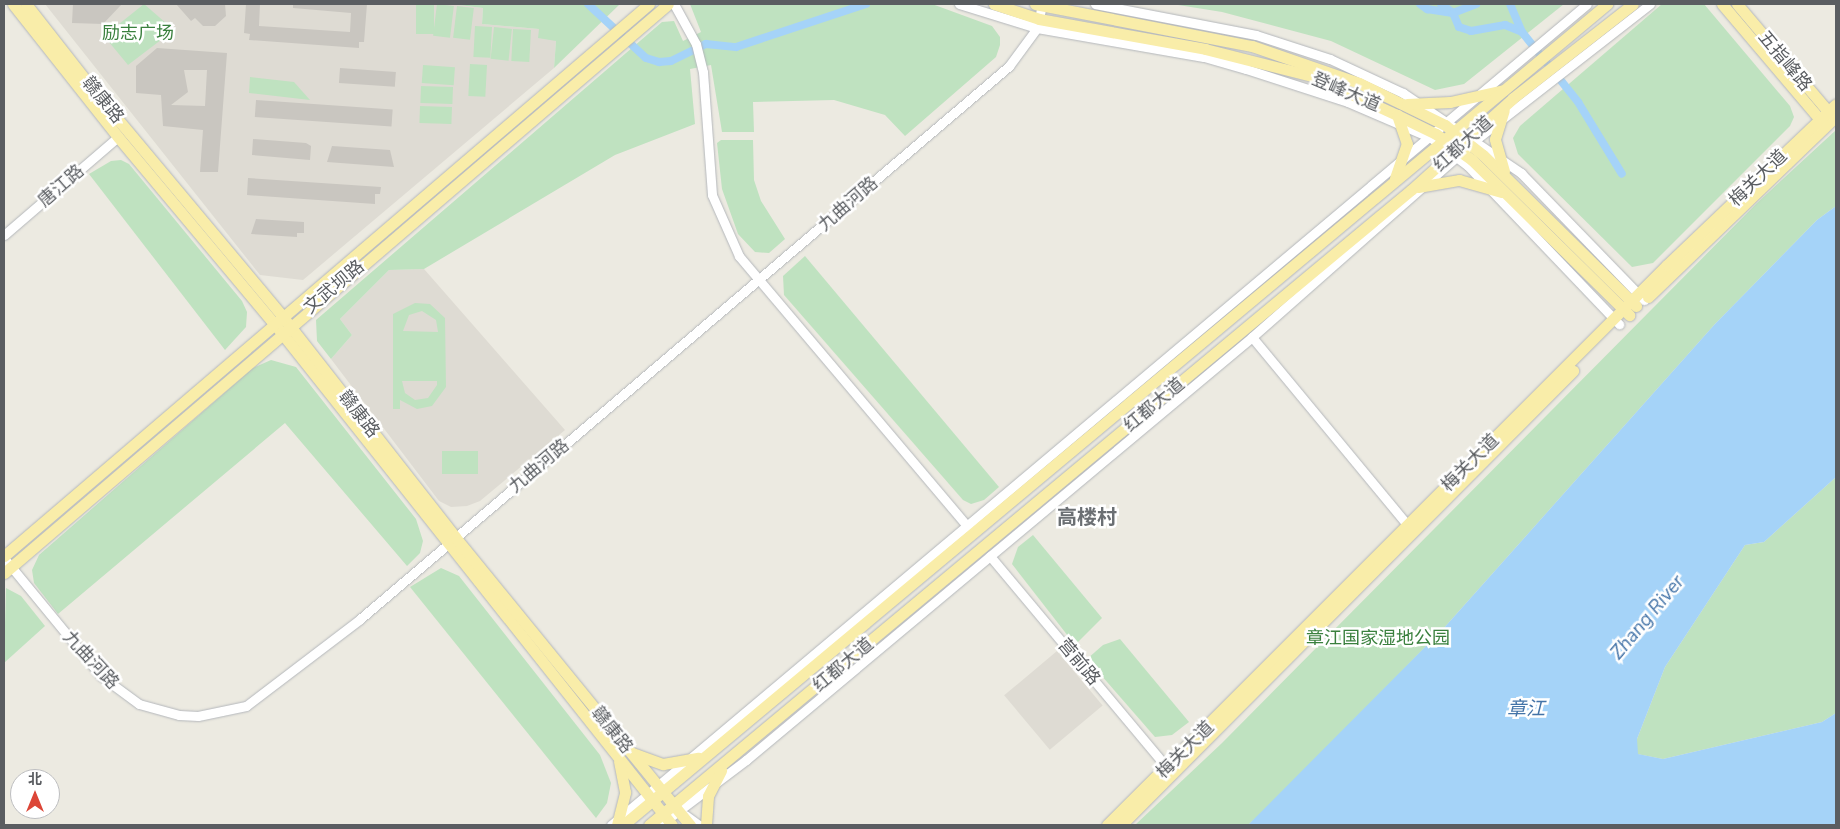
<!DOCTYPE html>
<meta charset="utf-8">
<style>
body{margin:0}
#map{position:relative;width:1840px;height:829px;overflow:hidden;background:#eceae1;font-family:"Nunito Sans","Noto Sans SC",sans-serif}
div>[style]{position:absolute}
.education>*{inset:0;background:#dedbd3;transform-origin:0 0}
.green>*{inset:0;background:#bfe2c0;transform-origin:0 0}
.water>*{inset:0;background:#a5d3f8}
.canal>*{height:8px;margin:-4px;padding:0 4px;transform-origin:4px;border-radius:4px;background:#a5d3f8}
.building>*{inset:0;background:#c9c6c0;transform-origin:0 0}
.roads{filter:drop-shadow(0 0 1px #b4b7bb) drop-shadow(0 0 1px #b4b7bb)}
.minor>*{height:9px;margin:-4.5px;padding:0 4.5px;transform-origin:4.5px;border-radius:4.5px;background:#fff}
.major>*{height:11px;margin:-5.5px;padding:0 5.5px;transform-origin:5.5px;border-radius:5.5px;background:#f9eda9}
span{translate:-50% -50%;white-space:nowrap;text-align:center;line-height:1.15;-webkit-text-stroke:5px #fff;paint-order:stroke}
.park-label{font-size:18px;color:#3a803e}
.street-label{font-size:18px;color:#5a5d61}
.water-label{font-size:19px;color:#4474a8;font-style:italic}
.quarter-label{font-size:20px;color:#6b6f73;font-weight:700}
.frame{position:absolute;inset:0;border:5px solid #5a5d61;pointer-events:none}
.north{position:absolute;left:10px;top:769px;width:50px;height:50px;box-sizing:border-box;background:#fff;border:1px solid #bdbec0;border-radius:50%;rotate:0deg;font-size:14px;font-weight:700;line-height:20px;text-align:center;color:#5a5d61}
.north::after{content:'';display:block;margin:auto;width:18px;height:22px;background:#dc4637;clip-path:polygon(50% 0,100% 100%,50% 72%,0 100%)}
</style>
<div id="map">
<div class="education">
<div style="clip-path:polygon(45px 4px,450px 4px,483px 8px,482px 24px,539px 29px,556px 41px,554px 68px,303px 280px,260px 275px)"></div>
<div style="clip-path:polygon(424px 269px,565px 430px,480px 501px,467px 506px,451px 507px,439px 501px,331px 359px,352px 335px,340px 319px,389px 270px)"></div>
<div style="left:1057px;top:651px;width:71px;height:69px;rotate:50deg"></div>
</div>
<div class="green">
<div style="clip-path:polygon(144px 4px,174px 30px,128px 65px,104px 36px)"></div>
<div style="left:416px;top:4px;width:18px;height:30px"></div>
<div style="left:437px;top:4px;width:17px;height:32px;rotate:7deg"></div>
<div style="clip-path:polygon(450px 4px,620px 4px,554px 68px,556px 41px,538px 38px,539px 29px,482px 24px,483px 8px)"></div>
<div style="clip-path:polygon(690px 4px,932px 4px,992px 26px,1000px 37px,1000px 45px,996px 57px,905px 136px,885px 115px,834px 100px,753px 102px,754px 132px,722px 132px,711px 65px,690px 69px,695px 124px,615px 155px,424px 269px,389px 270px,340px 319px,352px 335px,331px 359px,317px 341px,316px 320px,662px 22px,674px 21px,683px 41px,701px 32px)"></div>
<div style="clip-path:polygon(1172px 4px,1564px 4px,1464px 84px,1435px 90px,1331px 41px,1222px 12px)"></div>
<div style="clip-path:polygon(1662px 4px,1704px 4px,1790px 106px,1794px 117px,1790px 126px,1653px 263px,1632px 267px,1518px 154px,1513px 138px,1520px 126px)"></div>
<div style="left:457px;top:6px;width:17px;height:32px;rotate:7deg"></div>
<div style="left:475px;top:26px;width:17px;height:31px;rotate:3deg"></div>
<div style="left:494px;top:27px;width:18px;height:32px;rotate:6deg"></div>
<div style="left:513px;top:29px;width:18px;height:32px;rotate:3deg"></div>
<div style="left:470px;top:64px;width:17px;height:32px;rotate:3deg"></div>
<div style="left:423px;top:65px;width:32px;height:18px;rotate:4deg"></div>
<div style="clip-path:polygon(250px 77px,294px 82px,310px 100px,249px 93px)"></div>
<div style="left:421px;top:86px;width:32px;height:17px;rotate:2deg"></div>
<div style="left:420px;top:106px;width:32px;height:17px;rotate:2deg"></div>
<div style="clip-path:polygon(1836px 130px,1836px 206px,1817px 220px,1715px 324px,1443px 629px,1268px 807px,1248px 825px,1135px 825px,1222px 743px,1757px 203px)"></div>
<div style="clip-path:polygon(721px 140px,753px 140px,754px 180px,761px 201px,785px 239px,769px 253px,755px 252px,738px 234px,722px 189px,717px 143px)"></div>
<div style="clip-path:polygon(121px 160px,129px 164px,242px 301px,247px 312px,246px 327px,225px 350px,89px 174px,111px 161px)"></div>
<div style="clip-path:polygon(805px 256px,999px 487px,984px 500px,971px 504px,963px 500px,784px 295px,783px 276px)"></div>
<div style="clip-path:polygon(evenodd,415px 303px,430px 304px,445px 318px,446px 387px,432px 406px,417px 409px,400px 400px,400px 409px,393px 409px,393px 314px,415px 303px,422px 311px,436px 320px,438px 332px,403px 331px,409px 315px,422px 311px,415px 303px,402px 381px,437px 381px,437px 385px,428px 398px,415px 400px,405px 393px,402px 381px)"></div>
<div style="clip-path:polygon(271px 360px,296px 367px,416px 519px,423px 541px,420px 553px,407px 566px,285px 423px,58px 614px,34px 583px,32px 570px,39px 555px,253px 368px)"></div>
<div style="left:442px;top:451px;width:36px;height:23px"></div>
<div style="clip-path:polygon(1836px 477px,1836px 713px,1822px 722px,1663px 759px,1637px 754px,1637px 739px,1665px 667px,1745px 545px,1764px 542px)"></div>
<div style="clip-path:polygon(1033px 535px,1102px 618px,1075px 645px,1012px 564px,1018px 547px)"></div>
<div style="clip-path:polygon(441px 568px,459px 576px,600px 755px,611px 783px,607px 803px,596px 818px,410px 587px)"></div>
<div style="clip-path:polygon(6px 588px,21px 596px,45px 626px,4px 663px)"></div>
<div style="clip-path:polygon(1120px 639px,1189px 722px,1172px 735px,1155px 737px,1087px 659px,1103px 645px)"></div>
</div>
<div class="water">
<div style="clip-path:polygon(1836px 206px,1836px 477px,1764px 542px,1745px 545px,1665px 667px,1637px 739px,1638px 754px,1663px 759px,1822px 722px,1836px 713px,1836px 825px,1248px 825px,1443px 629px,1715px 324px,1817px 220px)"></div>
</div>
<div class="canal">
<div style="left:588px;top:4px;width:79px;rotate:43deg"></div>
<div style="left:646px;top:58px;width:14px;rotate:17deg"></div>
<div style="left:659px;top:62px;width:12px;rotate:-5deg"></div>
<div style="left:671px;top:61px;width:39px;rotate:-26deg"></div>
<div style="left:706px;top:44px;width:30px;rotate:6deg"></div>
<div style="left:736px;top:47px;width:137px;rotate:-18.3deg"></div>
<div style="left:1420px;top:4px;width:9px;rotate:36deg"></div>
<div style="left:1427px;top:9px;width:26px;rotate:9deg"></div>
<div style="left:1453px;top:13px;width:25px;rotate:-21deg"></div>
<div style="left:1441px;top:4px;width:15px;rotate:37deg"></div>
<div style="left:1453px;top:13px;width:15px;rotate:67deg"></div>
<div style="left:1459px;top:27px;width:13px;rotate:18deg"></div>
<div style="left:1471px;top:31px;width:35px;rotate:-10deg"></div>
<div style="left:1505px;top:25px;width:18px;rotate:22deg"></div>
<div style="left:1522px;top:32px;width:90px;rotate:51.3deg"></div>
<div style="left:1578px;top:102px;width:84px;rotate:58.6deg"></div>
<div style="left:1510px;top:4px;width:30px;rotate:67deg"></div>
</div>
<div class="building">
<div style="clip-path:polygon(73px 4px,122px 4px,103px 24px,72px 23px)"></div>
<div style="clip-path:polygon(176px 4px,225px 4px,226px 16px,215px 26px,203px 26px,195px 18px,191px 21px)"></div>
<div style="clip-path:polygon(246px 4px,260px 4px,259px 26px,350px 32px,351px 13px,293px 8px,293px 4px,367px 4px,364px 42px,359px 42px,359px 48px,249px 40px,250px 34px,244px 33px)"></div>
<div style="clip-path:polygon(evenodd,157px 48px,227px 53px,218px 172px,200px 172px,203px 130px,163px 126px,161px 95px,136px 93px,136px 66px,157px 48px,184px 70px,207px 70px,205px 106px,171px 105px,188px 92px,184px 70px)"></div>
<div style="left:340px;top:68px;width:56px;height:15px;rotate:4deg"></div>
<div style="left:256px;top:100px;width:137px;height:17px;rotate:4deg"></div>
<div style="clip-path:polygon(253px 139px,306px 143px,311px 146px,310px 160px,252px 155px)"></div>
<div style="clip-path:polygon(332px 146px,390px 150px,394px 167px,327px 162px)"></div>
<div style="clip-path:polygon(248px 178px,381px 187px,380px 194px,375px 194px,375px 204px,247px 195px)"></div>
<div style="clip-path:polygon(256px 219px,304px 222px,304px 233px,297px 233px,297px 237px,251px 234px)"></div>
</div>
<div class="roads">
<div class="minor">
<div style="left:674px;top:4px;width:46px;rotate:61.2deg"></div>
<div style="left:696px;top:44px;width:29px;rotate:76deg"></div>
<div style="left:703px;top:72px;width:123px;rotate:85.8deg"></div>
<div style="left:712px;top:195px;width:67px;rotate:66.1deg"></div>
<div style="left:739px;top:256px;width:355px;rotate:49.8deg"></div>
<div style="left:959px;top:4px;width:82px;rotate:17.1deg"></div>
<div style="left:1037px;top:28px;width:169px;rotate:9.9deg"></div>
<div style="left:1204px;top:57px;width:44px;rotate:15.9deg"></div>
<div style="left:1246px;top:69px;width:107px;rotate:17.9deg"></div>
<div style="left:1348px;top:102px;width:90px;rotate:23.4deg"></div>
<div style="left:1431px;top:138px;width:46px;rotate:37.1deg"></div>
<div style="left:1468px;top:166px;width:219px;rotate:46.3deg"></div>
<div style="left:1095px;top:4px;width:164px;rotate:10.9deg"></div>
<div style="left:1256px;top:35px;width:78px;rotate:18deg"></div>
<div style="left:1330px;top:59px;width:81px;rotate:25deg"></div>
<div style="left:1403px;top:93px;width:143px;rotate:34.1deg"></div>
<div style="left:1521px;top:173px;width:177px;rotate:45.9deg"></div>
<div style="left:4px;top:235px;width:150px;rotate:-40.7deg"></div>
<div style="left:1252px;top:337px;width:249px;rotate:50.4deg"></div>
<div style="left:990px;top:556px;width:276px;rotate:50.1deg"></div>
<div style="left:4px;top:558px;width:153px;rotate:50.6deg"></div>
<div style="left:101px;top:676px;width:47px;rotate:36.4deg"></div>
<div style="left:139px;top:704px;width:41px;rotate:15.4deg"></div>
<div style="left:179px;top:715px;width:19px;rotate:3deg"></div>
<div style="left:198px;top:716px;width:49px;rotate:-11.8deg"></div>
<div style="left:246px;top:706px;width:143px;rotate:-37.3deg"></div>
<div style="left:360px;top:619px;width:853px;rotate:-40.43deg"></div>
<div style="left:1009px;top:66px;width:47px;rotate:-53.6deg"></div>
<div style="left:1037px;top:28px;width:25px;rotate:-78deg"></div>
<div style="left:685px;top:815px;width:17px;rotate:36deg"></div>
<div style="left:611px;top:825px;width:1275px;rotate:-40.07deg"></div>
<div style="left:660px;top:825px;width:108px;rotate:-37.1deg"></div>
<div style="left:746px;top:760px;width:660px;rotate:-39.89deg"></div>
<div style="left:1252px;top:337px;width:296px;rotate:-41.4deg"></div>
<div style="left:1474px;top:141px;width:223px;rotate:-37.9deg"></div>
</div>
<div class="major">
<div style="left:13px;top:4px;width:169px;rotate:51.7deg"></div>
<div style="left:118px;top:137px;width:254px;rotate:50.1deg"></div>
<div style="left:281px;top:332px;width:629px;rotate:51.58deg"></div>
<div style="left:26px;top:4px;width:112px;rotate:51.9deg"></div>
<div style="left:95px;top:92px;width:292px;rotate:50.1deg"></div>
<div style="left:282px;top:316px;width:281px;rotate:51.9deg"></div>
<div style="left:455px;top:537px;width:372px;rotate:50.8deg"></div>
<div style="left:994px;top:4px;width:47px;rotate:18.4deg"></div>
<div style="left:1039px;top:19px;width:169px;rotate:10.2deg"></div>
<div style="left:1205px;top:49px;width:110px;rotate:14.2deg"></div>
<div style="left:1312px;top:76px;width:94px;rotate:24.6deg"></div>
<div style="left:1397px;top:115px;width:43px;rotate:26deg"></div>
<div style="left:1436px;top:134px;width:44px;rotate:35.8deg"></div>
<div style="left:1472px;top:160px;width:221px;rotate:44.6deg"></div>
<div style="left:1035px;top:4px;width:221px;rotate:11deg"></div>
<div style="left:1252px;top:46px;width:113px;rotate:19.1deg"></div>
<div style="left:1359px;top:83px;width:96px;rotate:26deg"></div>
<div style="left:1445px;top:125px;width:48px;rotate:38.3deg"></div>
<div style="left:1483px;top:155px;width:215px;rotate:44.6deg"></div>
<div style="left:1722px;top:4px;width:156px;rotate:49.7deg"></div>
<div style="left:1737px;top:4px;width:145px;rotate:49.7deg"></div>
<div style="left:1407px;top:104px;width:43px;rotate:-2.7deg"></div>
<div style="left:1450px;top:102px;width:55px;rotate:-12.5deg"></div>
<div style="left:1504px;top:171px;width:33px;rotate:-106deg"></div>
<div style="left:1495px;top:139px;width:30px;rotate:-73deg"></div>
<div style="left:1395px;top:178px;width:36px;rotate:-71deg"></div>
<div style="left:1407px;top:144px;width:31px;rotate:-109deg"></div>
<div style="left:1418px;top:187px;width:42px;rotate:-9.7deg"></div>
<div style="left:1459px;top:180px;width:44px;rotate:15.9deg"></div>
<div style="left:1648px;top:297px;width:261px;rotate:-43.9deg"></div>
<div style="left:4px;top:556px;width:849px;rotate:-40.56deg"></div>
<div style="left:4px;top:573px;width:874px;rotate:-40.59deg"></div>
<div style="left:632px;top:753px;width:33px;rotate:20deg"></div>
<div style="left:663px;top:764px;width:36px;rotate:-10deg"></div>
<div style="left:617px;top:825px;width:34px;rotate:-76deg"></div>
<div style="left:625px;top:792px;width:31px;rotate:-101deg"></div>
<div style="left:623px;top:825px;width:1282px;rotate:-39.84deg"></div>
<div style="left:649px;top:825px;width:992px;rotate:-39.81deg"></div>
<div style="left:1411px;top:190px;width:137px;rotate:-42deg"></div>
<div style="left:1513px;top:98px;width:152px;rotate:-38.1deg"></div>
<div style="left:706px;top:825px;width:29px;rotate:-86deg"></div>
<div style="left:708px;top:796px;width:29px;rotate:-63deg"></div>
<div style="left:1107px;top:825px;width:792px;rotate:-45deg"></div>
<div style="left:1667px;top:265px;width:233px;rotate:-43.6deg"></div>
<div style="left:1121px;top:825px;width:641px;rotate:-45.13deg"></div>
</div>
</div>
<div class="park-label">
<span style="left:138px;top:33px">励志广场</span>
<span style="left:1378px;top:638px">章江国家湿地公园</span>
</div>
<div class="street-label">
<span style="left:1785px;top:61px;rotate:50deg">五指峰路</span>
<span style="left:1346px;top:92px;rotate:23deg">登峰大道</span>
<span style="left:103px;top:100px;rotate:51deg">赣康路</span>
<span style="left:1463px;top:144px;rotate:-42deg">红都大道</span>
<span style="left:1758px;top:178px;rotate:-44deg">梅关大道</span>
<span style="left:61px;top:186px;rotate:-41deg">唐江路</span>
<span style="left:848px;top:204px;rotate:-41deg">九曲河路</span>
<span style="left:334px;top:287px;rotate:-40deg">文武坝路</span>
<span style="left:1154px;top:405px;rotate:-40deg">红都大道</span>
<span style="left:359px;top:414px;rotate:52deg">赣康路</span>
<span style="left:1470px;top:463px;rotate:-45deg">梅关大道</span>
<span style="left:539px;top:466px;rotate:-40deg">九曲河路</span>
<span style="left:91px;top:660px;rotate:47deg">九曲河路</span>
<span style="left:1079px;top:662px;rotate:50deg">营前路</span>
<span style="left:843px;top:665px;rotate:-40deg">红都大道</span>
<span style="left:612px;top:730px;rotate:51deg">赣康路</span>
<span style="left:1185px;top:750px;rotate:-45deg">梅关大道</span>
</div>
<div class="water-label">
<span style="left:1648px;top:618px;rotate:-50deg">Zhang River</span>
<span style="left:1526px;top:710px">章江</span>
</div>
<div class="quarter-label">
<span style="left:1087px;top:517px">高楼村</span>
</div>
<div class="frame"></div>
<div class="north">北</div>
</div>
